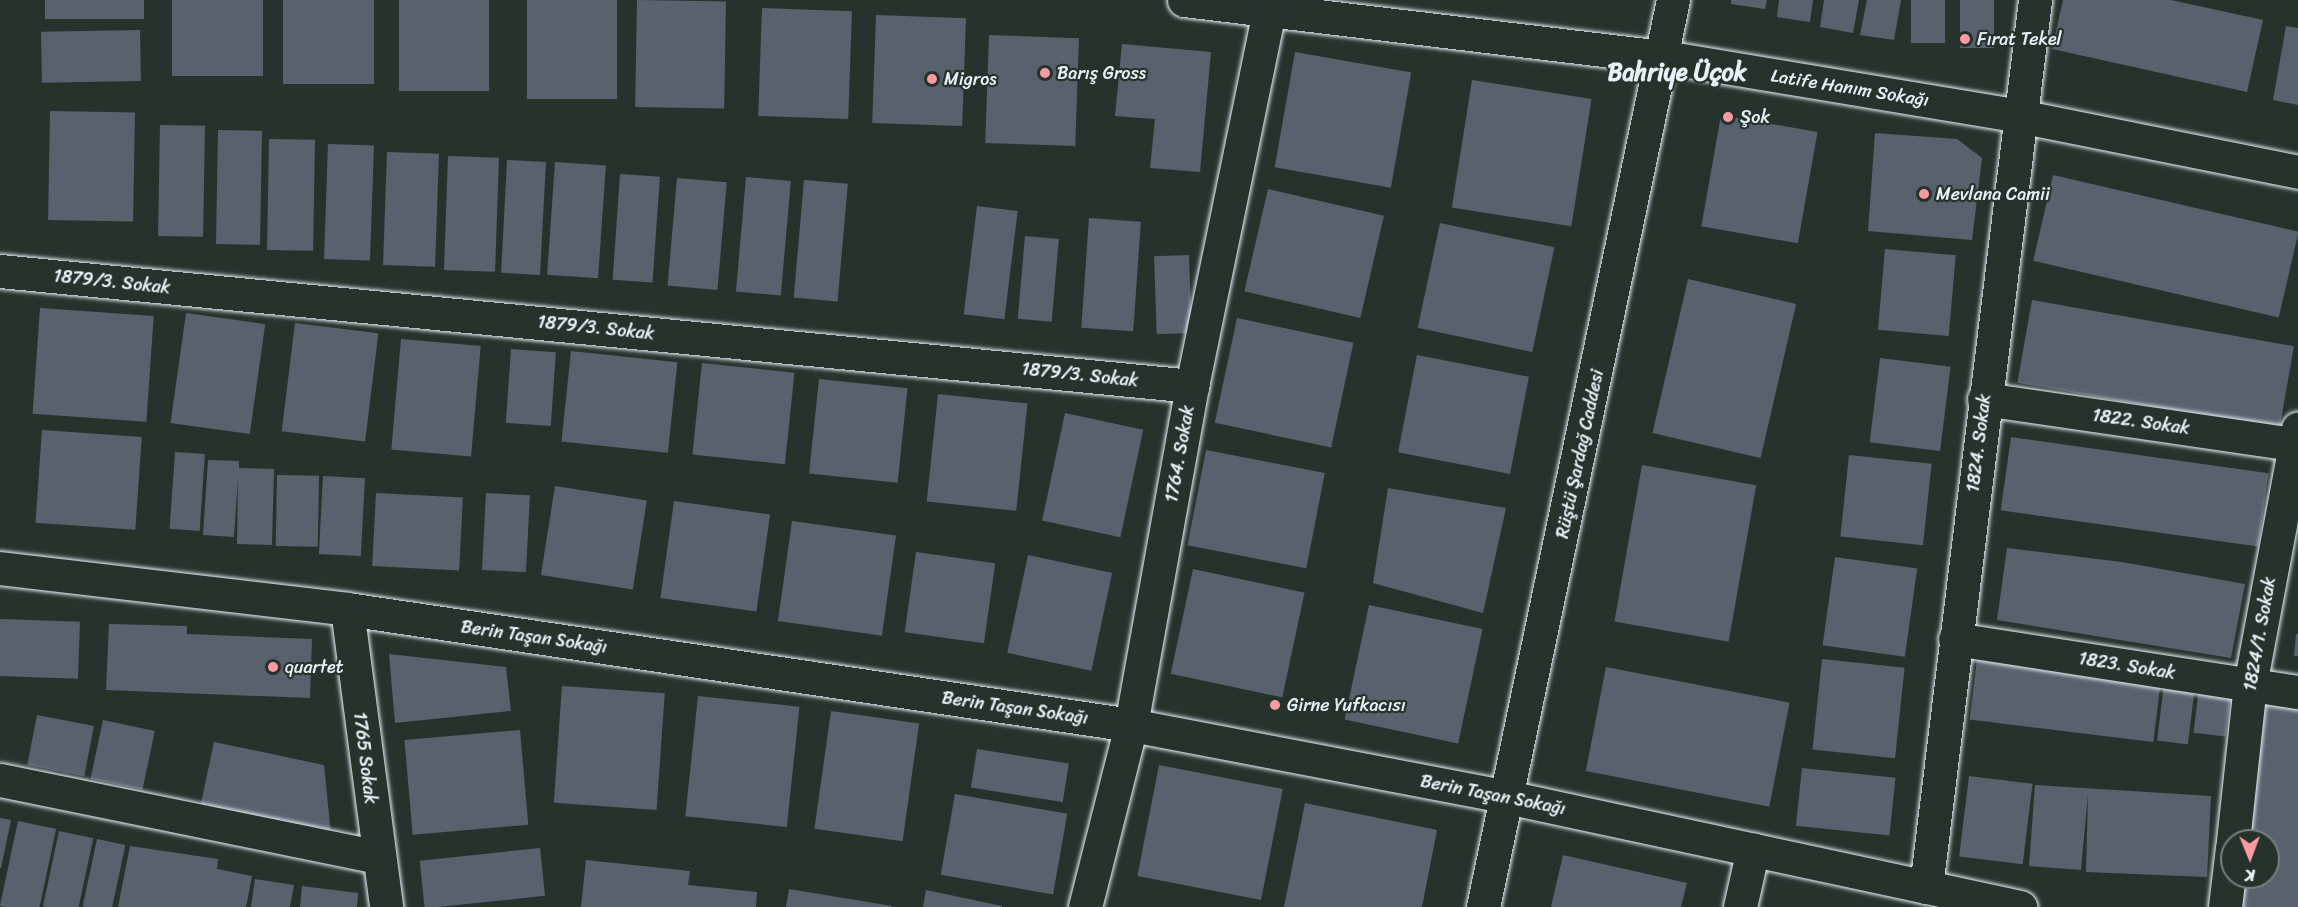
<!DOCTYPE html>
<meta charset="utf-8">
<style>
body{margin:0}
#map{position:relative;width:2298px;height:907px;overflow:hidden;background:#26332d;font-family:Sriracha,sans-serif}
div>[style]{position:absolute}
.building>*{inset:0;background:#58626f;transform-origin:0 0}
.roads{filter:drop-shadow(0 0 2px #e8f1f8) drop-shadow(0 0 2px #e8f1f8)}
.minor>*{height:33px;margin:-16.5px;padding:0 16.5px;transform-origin:16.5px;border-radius:16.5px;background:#26332d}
.dots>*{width:16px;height:16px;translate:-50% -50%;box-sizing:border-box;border:3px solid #26332d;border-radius:50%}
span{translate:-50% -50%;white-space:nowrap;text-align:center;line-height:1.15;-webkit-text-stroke:4.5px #26332d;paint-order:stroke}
.poi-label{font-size:18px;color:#e8f1f8}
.left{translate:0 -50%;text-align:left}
.street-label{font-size:18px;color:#e8f1f8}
.district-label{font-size:24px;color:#e8f1f8;font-weight:700}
.north{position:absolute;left:2220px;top:829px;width:60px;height:60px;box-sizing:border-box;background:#26332d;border:2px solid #747f7e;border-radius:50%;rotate:179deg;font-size:16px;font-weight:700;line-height:24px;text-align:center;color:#e8f1f8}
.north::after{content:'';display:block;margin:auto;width:21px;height:27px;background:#ff9aa2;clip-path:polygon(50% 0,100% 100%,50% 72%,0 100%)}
</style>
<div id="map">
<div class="building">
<div style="left:45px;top:0;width:99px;height:19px"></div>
<div style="left:172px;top:0;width:91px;height:76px"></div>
<div style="left:283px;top:0;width:91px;height:84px"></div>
<div style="left:399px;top:0;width:90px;height:91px"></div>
<div style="left:527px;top:0;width:90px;height:99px"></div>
<div style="left:637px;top:0;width:89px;height:107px;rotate:1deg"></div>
<div style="clip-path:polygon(1731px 0,1767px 0,1765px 9px,1731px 4px)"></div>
<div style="clip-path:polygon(1779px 0,1813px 0,1810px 22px,1777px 17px)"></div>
<div style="clip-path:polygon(1824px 0,1859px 0,1853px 33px,1820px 27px)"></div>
<div style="clip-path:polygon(1867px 0,1901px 0,1894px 40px,1860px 35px)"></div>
<div style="left:1911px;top:0;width:34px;height:43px"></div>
<div style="left:1960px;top:0;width:34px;height:48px"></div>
<div style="clip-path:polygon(2063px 0,2171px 0,2263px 20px,2247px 92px,2052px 49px)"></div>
<div style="left:762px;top:8px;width:90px;height:108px;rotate:2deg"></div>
<div style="left:876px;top:15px;width:90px;height:108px;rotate:2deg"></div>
<div style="clip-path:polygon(2286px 26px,2298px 28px,2298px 105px,2273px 100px)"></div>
<div style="left:140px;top:30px;width:51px;height:99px;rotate:89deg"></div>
<div style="left:989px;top:35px;width:90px;height:108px;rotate:2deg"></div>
<div style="clip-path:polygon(1122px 44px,1211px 52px,1200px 172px,1150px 168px,1155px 119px,1115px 116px)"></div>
<div style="left:1295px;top:52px;width:118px;height:117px;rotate:10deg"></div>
<div style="left:1472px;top:80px;width:121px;height:129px;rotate:9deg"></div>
<div style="left:50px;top:111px;width:85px;height:109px;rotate:1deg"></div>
<div style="left:1721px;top:115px;width:98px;height:113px;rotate:10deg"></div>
<div style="left:160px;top:125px;width:45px;height:111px;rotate:1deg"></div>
<div style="left:218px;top:130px;width:44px;height:114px;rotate:1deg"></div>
<div style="clip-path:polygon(1875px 133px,1957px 139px,1982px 158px,1972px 240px,1868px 231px)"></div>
<div style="left:269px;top:139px;width:46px;height:111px;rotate:1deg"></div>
<div style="left:328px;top:144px;width:46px;height:115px;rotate:2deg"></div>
<div style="left:387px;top:152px;width:52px;height:113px;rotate:2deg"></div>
<div style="left:448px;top:156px;width:51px;height:114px;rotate:2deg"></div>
<div style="left:507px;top:160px;width:39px;height:113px;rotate:3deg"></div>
<div style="left:555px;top:162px;width:51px;height:113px;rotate:4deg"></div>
<div style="left:620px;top:174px;width:40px;height:106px;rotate:4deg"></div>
<div style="left:2053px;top:175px;width:252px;height:88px;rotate:13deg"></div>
<div style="left:746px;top:177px;width:45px;height:115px;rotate:5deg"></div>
<div style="left:677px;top:178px;width:50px;height:108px;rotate:5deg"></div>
<div style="left:804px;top:180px;width:44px;height:118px;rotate:5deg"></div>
<div style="left:1268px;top:189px;width:119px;height:105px;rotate:13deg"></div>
<div style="left:977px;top:206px;width:41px;height:109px;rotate:7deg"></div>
<div style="left:1089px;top:218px;width:52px;height:110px;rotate:4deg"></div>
<div style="left:1440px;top:223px;width:117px;height:107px;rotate:12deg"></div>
<div style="left:1025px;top:236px;width:34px;height:83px;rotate:5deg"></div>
<div style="left:1885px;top:249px;width:71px;height:81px;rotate:5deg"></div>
<div style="left:1189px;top:255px;width:78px;height:35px;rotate:88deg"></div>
<div style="left:1688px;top:279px;width:111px;height:158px;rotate:13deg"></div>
<div style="left:2032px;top:300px;width:266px;height:84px;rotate:10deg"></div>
<div style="left:40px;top:308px;width:114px;height:106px;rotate:4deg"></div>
<div style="left:186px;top:313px;width:80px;height:111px;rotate:8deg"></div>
<div style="left:1237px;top:318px;width:119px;height:107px;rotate:12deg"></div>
<div style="left:295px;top:323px;width:84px;height:109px;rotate:7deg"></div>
<div style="left:401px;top:339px;width:80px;height:111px;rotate:5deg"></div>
<div style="left:511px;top:349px;width:45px;height:74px;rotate:4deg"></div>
<div style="left:571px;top:351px;width:107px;height:91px;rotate:6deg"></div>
<div style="left:1417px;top:355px;width:114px;height:99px;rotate:11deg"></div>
<div style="left:1880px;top:358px;width:71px;height:85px;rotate:7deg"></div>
<div style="left:702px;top:363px;width:93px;height:92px;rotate:6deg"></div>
<div style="left:819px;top:379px;width:89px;height:95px;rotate:6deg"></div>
<div style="left:938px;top:394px;width:90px;height:108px;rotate:6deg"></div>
<div style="left:1065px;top:413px;width:80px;height:110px;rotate:12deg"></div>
<div style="left:42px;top:430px;width:100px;height:93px;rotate:4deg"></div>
<div style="left:2011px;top:437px;width:260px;height:74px;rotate:8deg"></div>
<div style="left:1206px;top:450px;width:121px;height:97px;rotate:11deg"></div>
<div style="left:175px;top:452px;width:30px;height:77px;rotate:4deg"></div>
<div style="left:1849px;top:455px;width:83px;height:82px;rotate:6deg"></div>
<div style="clip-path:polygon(208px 460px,239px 461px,239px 468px,274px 469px,272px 545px,237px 544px,238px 478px,234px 537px,203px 535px)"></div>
<div style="left:1642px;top:465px;width:116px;height:159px;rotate:10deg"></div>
<div style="left:277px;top:475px;width:42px;height:71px;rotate:1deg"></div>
<div style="left:323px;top:476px;width:42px;height:78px;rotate:3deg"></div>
<div style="left:555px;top:486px;width:93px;height:90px;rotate:9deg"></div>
<div style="clip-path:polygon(1388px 488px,1506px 508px,1483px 613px,1373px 583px)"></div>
<div style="left:376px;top:493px;width:87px;height:73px;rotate:3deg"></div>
<div style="left:486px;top:493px;width:44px;height:77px;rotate:3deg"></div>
<div style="left:674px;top:501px;width:97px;height:98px;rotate:8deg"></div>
<div style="left:792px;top:521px;width:105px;height:101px;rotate:8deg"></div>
<div style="clip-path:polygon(2007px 548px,2122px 562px,2245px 584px,2231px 658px,1997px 620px)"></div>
<div style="left:916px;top:552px;width:80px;height:81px;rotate:8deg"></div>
<div style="left:1028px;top:555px;width:86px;height:100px;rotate:12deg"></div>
<div style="left:1835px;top:557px;width:83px;height:89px;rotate:8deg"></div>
<div style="left:1193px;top:569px;width:114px;height:107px;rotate:12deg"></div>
<div style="left:1369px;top:605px;width:116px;height:117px;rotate:12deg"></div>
<div style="left:0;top:619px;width:80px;height:57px;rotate:2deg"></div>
<div style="clip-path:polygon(109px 624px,187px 626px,187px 634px,312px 639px,310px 698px,106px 690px)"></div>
<div style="clip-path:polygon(2296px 634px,2298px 634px,2298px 656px,2294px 656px)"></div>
<div style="clip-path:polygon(389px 654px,506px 667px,511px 711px,395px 723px)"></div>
<div style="left:1822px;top:659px;width:83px;height:91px;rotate:6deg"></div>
<div style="left:1977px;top:660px;width:185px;height:60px;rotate:7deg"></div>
<div style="left:1606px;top:667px;width:187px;height:106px;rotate:11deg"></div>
<div style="left:2164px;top:684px;width:31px;height:57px;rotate:7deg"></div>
<div style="left:562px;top:686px;width:103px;height:117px;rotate:4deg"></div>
<div style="left:2199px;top:688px;width:32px;height:45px;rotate:7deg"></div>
<div style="left:698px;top:696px;width:102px;height:121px;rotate:6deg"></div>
<div style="clip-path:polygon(2267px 697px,2298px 702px,2298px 907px,2233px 907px,2238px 877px,2268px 877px,2268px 841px,2244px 841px)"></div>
<div style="left:831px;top:711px;width:89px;height:119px;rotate:8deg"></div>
<div style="left:37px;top:715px;width:58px;height:51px;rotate:11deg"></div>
<div style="left:103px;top:720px;width:53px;height:60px;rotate:12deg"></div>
<div style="left:520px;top:730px;width:95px;height:116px;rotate:85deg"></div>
<div style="clip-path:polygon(214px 742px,324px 765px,331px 835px,200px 808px)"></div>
<div style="left:977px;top:749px;width:93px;height:39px;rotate:9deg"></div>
<div style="left:1159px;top:765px;width:126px;height:113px;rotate:11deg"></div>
<div style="left:1802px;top:768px;width:94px;height:58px;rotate:6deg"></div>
<div style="left:1969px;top:776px;width:64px;height:81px;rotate:7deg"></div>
<div style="clip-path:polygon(2035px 785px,2211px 796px,2207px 877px,2086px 872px,2088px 794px,2081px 870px,2029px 866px)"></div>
<div style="left:955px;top:794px;width:114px;height:82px;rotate:10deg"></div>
<div style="clip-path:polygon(1305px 803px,1437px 830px,1422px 907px,1284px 907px)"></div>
<div style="clip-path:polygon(0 818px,11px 820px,1px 868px,0 868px)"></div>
<div style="left:18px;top:821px;width:39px;height:87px;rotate:12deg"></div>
<div style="left:59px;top:831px;width:35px;height:77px;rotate:12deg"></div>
<div style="left:97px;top:839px;width:29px;height:69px;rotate:12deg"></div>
<div style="clip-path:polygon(130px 846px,218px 859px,217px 869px,252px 876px,246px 907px,118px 907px)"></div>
<div style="left:540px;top:848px;width:48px;height:121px;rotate:84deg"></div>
<div style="clip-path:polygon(1563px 855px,1687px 883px,1681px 907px,1551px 907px)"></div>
<div style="clip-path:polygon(586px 860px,690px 871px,688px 885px,757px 892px,756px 907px,581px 907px)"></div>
<div style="clip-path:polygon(255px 879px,294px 885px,290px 907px,251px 907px)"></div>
<div style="clip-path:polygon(302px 886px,358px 893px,357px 907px,300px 907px)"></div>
<div style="clip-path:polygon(789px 889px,892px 906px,891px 907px,786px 907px)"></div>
<div style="clip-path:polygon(926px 890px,1002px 906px,1002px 907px,923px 907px)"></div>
</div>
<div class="roads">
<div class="minor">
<div style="left:1184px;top:0;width:483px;rotate:6.8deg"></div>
<div style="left:1664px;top:57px;width:360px;rotate:9.4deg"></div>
<div style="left:2019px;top:116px;width:285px;rotate:11.3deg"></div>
<div style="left:0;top:271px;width:1198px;rotate:5.51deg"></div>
<div style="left:1984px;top:399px;width:317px;rotate:8.3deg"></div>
<div style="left:0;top:568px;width:349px;rotate:6.7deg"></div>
<div style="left:347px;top:609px;width:793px;rotate:8.42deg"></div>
<div style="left:1131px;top:725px;width:383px;rotate:10.8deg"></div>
<div style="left:1507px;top:797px;width:525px;rotate:12.1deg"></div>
<div style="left:347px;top:609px;width:301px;rotate:82.5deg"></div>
<div style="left:1955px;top:639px;width:347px;rotate:8.8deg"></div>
<div style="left:0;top:780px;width:386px;rotate:11.5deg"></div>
<div style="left:2233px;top:841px;width:157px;rotate:-83.8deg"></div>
<div style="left:2250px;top:685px;width:261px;rotate:-79.4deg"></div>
<div style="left:1926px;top:887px;width:894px;rotate:-82.99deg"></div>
<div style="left:1085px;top:907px;width:188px;rotate:-75.8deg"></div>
<div style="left:1131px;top:725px;width:344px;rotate:-79.8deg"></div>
<div style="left:1192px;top:386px;width:394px;rotate:-78.4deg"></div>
<div style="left:1483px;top:907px;width:927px;rotate:-78.17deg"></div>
<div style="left:1740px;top:907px;width:59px;rotate:-77.4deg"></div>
<div style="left:2225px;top:907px;width:60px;rotate:-83.3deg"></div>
</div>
</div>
<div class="dots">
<div style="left:1965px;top:39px;background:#ff9aa2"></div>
<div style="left:1045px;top:73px;background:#ff9aa2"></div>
<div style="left:932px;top:79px;background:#ff9aa2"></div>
<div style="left:1728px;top:117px;background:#ff9aa2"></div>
<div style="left:1924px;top:194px;background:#ff9aa2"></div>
<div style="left:273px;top:667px;background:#ff9aa2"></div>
<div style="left:1275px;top:705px;background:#ff9aa2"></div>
</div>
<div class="poi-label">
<span class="left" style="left:1977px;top:39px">Fırat Tekel</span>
<span class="left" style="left:1057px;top:73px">Barış Gross</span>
<span class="left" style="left:944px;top:79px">Migros</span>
<span class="left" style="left:1740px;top:117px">Şok</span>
<span class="left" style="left:1936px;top:194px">Mevlana Camii</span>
<span class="left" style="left:285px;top:667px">quartet</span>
<span class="left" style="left:1287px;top:705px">Girne Yufkacısı</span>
</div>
<div class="street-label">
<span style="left:1850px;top:88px;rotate:9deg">Latife Hanım Sokağı</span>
<span style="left:112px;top:282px;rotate:6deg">1879/3. Sokak</span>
<span style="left:596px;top:328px;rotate:6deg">1879/3. Sokak</span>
<span style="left:1080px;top:375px;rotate:6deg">1879/3. Sokak</span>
<span style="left:2141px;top:422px;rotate:8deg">1822. Sokak</span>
<span style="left:1979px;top:443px;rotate:-83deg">1824. Sokak</span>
<span style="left:1180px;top:454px;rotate:-80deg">1764. Sokak</span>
<span style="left:1580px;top:454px;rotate:-78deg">Rüştü Şardağ Caddesi</span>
<span style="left:2260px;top:634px;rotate:-80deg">1824/1. Sokak</span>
<span style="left:534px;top:637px;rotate:8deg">Berin Taşan Sokağı</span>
<span style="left:2127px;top:666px;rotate:9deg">1823. Sokak</span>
<span style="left:1015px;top:708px;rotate:8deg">Berin Taşan Sokağı</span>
<span style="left:365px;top:758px;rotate:83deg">1765 Sokak</span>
<span style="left:1493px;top:795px;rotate:11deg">Berin Taşan Sokağı</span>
</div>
<div class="district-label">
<span style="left:1677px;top:73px">Bahriye Üçok</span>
</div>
<div class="north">K</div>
</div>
